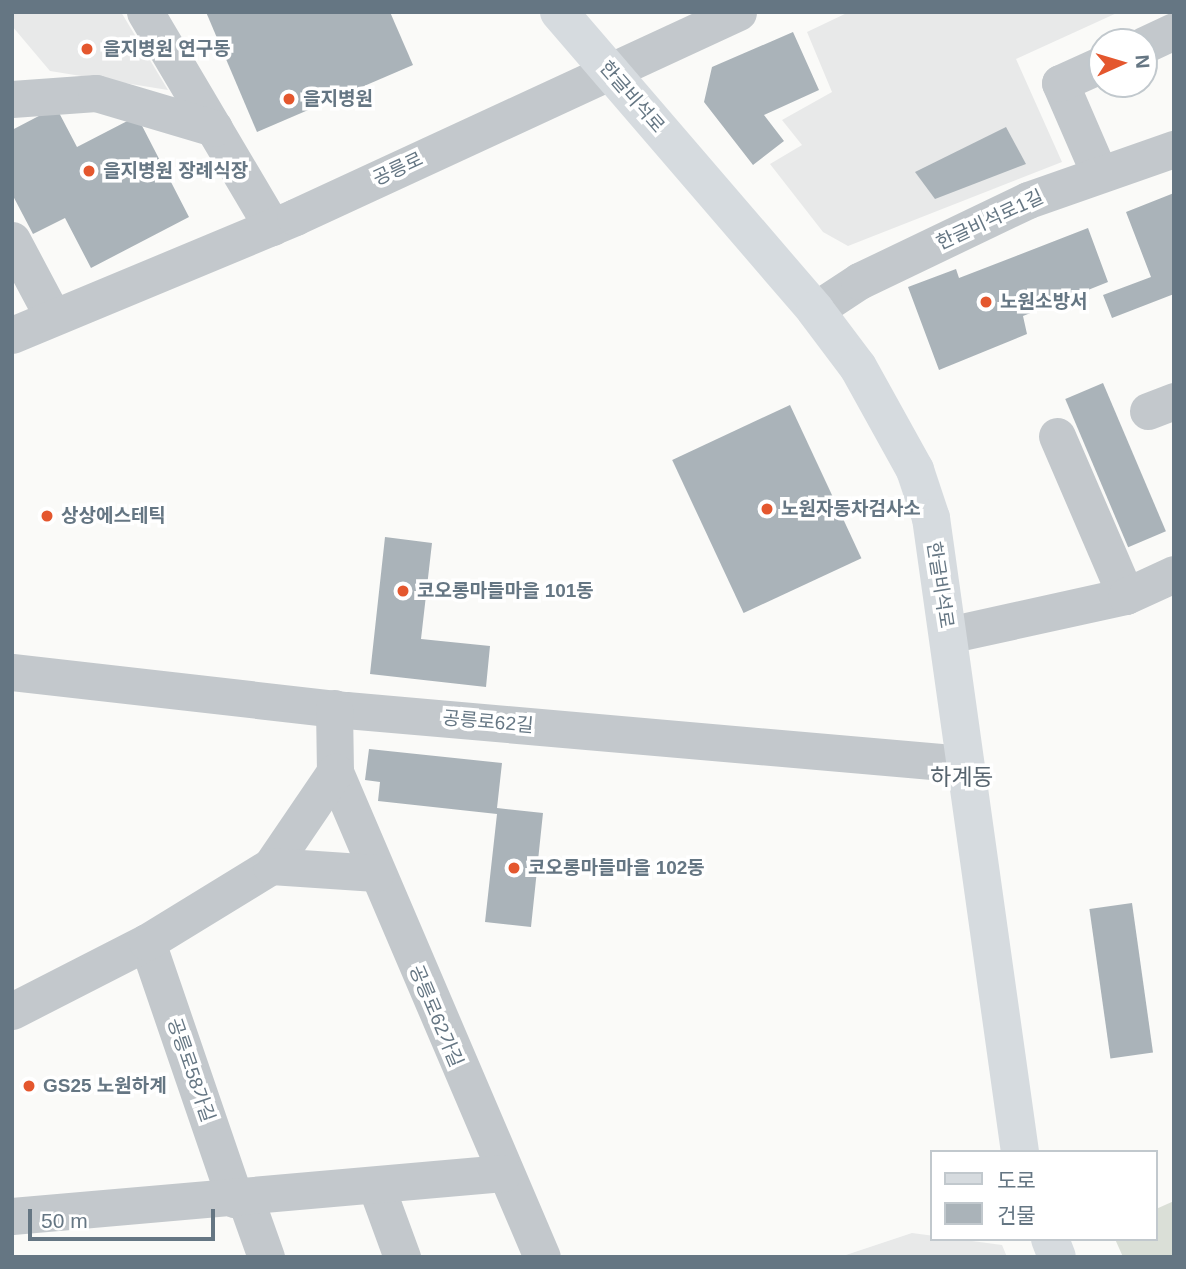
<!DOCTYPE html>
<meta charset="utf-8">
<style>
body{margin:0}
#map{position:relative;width:1186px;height:1269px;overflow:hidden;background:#fafaf8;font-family:Arial,"Noto Sans KR",sans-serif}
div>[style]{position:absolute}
.built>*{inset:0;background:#e8e9e9}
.green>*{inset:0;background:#dadfd7}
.building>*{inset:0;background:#aab3b9;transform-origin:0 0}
.minor>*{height:37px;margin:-18.5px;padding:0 18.5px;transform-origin:18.5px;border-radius:18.5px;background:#c3c8cc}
.major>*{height:38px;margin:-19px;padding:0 19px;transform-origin:19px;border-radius:19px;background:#d6dbdf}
.dots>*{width:19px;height:19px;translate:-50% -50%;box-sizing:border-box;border:4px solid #fff;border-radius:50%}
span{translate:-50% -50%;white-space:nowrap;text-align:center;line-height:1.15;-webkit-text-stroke:7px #fff;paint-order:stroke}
.poi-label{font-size:19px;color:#657683;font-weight:700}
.left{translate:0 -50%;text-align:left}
.street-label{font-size:19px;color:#657683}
.quarter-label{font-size:23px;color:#57646e}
.frame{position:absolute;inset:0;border:14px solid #657683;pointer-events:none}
.legend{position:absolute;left:930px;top:1150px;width:228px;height:91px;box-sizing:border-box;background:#fff;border:2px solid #c1c8cd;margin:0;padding:9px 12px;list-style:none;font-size:21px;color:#657683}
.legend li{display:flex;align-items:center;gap:14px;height:35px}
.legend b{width:35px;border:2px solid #c1c8cd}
.north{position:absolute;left:1088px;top:28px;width:70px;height:70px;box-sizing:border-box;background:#fff;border:2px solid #c1c8cd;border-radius:50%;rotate:86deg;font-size:19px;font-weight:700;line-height:28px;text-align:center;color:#657683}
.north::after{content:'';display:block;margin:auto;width:24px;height:32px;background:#e4572e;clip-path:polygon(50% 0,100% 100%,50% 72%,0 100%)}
.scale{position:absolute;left:28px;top:1209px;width:187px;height:32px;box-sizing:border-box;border:4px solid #657683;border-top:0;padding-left:9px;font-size:21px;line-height:24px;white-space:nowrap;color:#657683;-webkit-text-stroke:5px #fff;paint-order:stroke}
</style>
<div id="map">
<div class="built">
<div style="clip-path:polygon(12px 12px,121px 12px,168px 90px,50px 71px,12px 26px)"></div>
<div style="clip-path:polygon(849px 12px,1119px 12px,1016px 59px,1062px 162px,848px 246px,823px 232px,770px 164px,802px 145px,782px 120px,832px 92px,807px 32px)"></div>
<div style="clip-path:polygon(912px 1233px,1002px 1245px,1007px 1257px,840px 1257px)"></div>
</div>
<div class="green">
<div style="clip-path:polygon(1174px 1201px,1174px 1257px,1123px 1257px,1115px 1239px,1156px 1239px,1156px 1209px)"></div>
</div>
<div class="building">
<div style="clip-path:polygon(206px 12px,390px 12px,413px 65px,257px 132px)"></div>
<div style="clip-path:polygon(793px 32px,819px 90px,764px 115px,784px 141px,753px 165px,704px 102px,712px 67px)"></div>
<div style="clip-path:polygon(56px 107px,77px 147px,137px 116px,189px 217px,91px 268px,65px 218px,33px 234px,12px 194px,12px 130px)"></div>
<div style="clip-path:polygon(1006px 127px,1026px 164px,935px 199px,915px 172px)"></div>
<div style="clip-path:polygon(1174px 193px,1174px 294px,1112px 318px,1103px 295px,1151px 277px,1126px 212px)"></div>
<div style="clip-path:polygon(1088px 228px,1108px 282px,1023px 316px,1027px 334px,939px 370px,908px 287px,956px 269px,959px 278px)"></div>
<div style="left:1103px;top:383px;width:161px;height:41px;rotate:67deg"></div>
<div style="left:790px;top:405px;width:169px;height:130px;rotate:65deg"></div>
<div style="clip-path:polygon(385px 537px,432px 543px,421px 639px,490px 646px,486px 687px,370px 674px)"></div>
<div style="clip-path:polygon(369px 749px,502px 763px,497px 808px,543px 813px,531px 927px,485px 922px,497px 814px,378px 801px,380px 782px,365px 780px)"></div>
<div style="left:1132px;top:903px;width:151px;height:43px;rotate:82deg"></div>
</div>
<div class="minor">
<div style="left:145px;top:12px;width:250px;rotate:59.4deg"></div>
<div style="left:1144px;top:45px;width:33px;rotate:-25deg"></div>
<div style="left:12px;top:99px;width:84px;rotate:-4.1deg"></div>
<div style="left:96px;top:93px;width:123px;rotate:16.5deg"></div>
<div style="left:1099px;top:173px;width:98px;rotate:-113.4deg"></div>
<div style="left:1060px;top:83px;width:46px;rotate:-24.3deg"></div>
<div style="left:12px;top:240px;width:87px;rotate:62deg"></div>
<div style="left:815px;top:310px;width:53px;rotate:-33.4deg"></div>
<div style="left:859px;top:281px;width:187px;rotate:-25.6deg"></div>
<div style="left:1028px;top:200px;width:155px;rotate:-19.3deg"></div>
<div style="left:12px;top:335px;width:307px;rotate:-22.6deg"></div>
<div style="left:295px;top:217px;width:488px;rotate:-24.8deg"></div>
<div style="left:1148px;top:411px;width:28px;rotate:-21deg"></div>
<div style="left:1057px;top:436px;width:174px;rotate:66.7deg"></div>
<div style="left:948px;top:635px;width:182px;rotate:-12.4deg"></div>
<div style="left:1126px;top:596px;width:53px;rotate:-24.6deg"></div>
<div style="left:12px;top:672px;width:336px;rotate:6.5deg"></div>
<div style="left:346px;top:710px;width:620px;rotate:4.99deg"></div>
<div style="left:334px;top:708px;width:64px;rotate:89.1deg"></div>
<div style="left:335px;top:772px;width:527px;rotate:66.89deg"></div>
<div style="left:271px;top:866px;width:114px;rotate:-55.8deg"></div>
<div style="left:147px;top:942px;width:272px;rotate:71.1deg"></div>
<div style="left:12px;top:1011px;width:152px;rotate:-27.1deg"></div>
<div style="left:147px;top:942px;width:145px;rotate:-31.5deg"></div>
<div style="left:271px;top:866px;width:105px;rotate:3.8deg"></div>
<div style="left:376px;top:1186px;width:76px;rotate:69.9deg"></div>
<div style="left:245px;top:1198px;width:63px;rotate:70.4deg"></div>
<div style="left:12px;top:1216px;width:493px;rotate:-5deg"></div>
</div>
<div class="major">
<div style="left:559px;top:12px;width:393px;rotate:49.3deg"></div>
<div style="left:815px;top:310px;width:71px;rotate:53deg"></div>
<div style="left:858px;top:367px;width:118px;rotate:61deg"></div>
<div style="left:915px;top:470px;width:51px;rotate:71.6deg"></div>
<div style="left:931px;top:518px;width:640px;rotate:82.01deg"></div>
<div style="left:1050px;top:1239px;width:19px;rotate:69deg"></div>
</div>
<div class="dots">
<div style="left:87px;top:49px;background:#e4572e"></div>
<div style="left:289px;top:99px;background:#e4572e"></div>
<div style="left:89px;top:171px;background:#e4572e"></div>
<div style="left:986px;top:302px;background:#e4572e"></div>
<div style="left:767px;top:509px;background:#e4572e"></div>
<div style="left:47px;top:516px;background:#e4572e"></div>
<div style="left:403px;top:591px;background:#e4572e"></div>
<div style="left:514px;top:868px;background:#e4572e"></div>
<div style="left:29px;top:1086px;background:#e4572e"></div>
</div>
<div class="poi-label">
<span class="left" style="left:103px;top:49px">을지병원 연구동</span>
<span class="left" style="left:303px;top:99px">을지병원</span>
<span class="left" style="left:103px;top:171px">을지병원 장례식장</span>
<span class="left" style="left:1000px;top:302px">노원소방서</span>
<span class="left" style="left:781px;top:509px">노원자동차검사소</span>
<span class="left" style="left:61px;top:516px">상상에스테틱</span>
<span class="left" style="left:417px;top:591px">코오롱마들마을 101동</span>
<span class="left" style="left:528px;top:868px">코오롱마들마을 102동</span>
<span class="left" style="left:43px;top:1086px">GS25 노원하계</span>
</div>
<div class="street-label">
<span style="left:632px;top:97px;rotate:49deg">한글비석로</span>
<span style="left:398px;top:169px;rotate:-25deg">공릉로</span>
<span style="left:990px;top:220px;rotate:-25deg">한글비석로1길</span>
<span style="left:940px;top:585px;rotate:81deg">한글비석로</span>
<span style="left:488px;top:722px;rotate:5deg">공릉로62길</span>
<span style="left:436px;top:1016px;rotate:67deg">공릉로62가길</span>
<span style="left:191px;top:1070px;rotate:71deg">공릉로58가길</span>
</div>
<div class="quarter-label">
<span style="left:962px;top:777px">하계동</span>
</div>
<div class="frame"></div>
<ul class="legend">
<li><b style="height:9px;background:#d6dbdf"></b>도로</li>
<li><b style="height:19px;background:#aab3b9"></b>건물</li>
</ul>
<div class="north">N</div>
<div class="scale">50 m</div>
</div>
